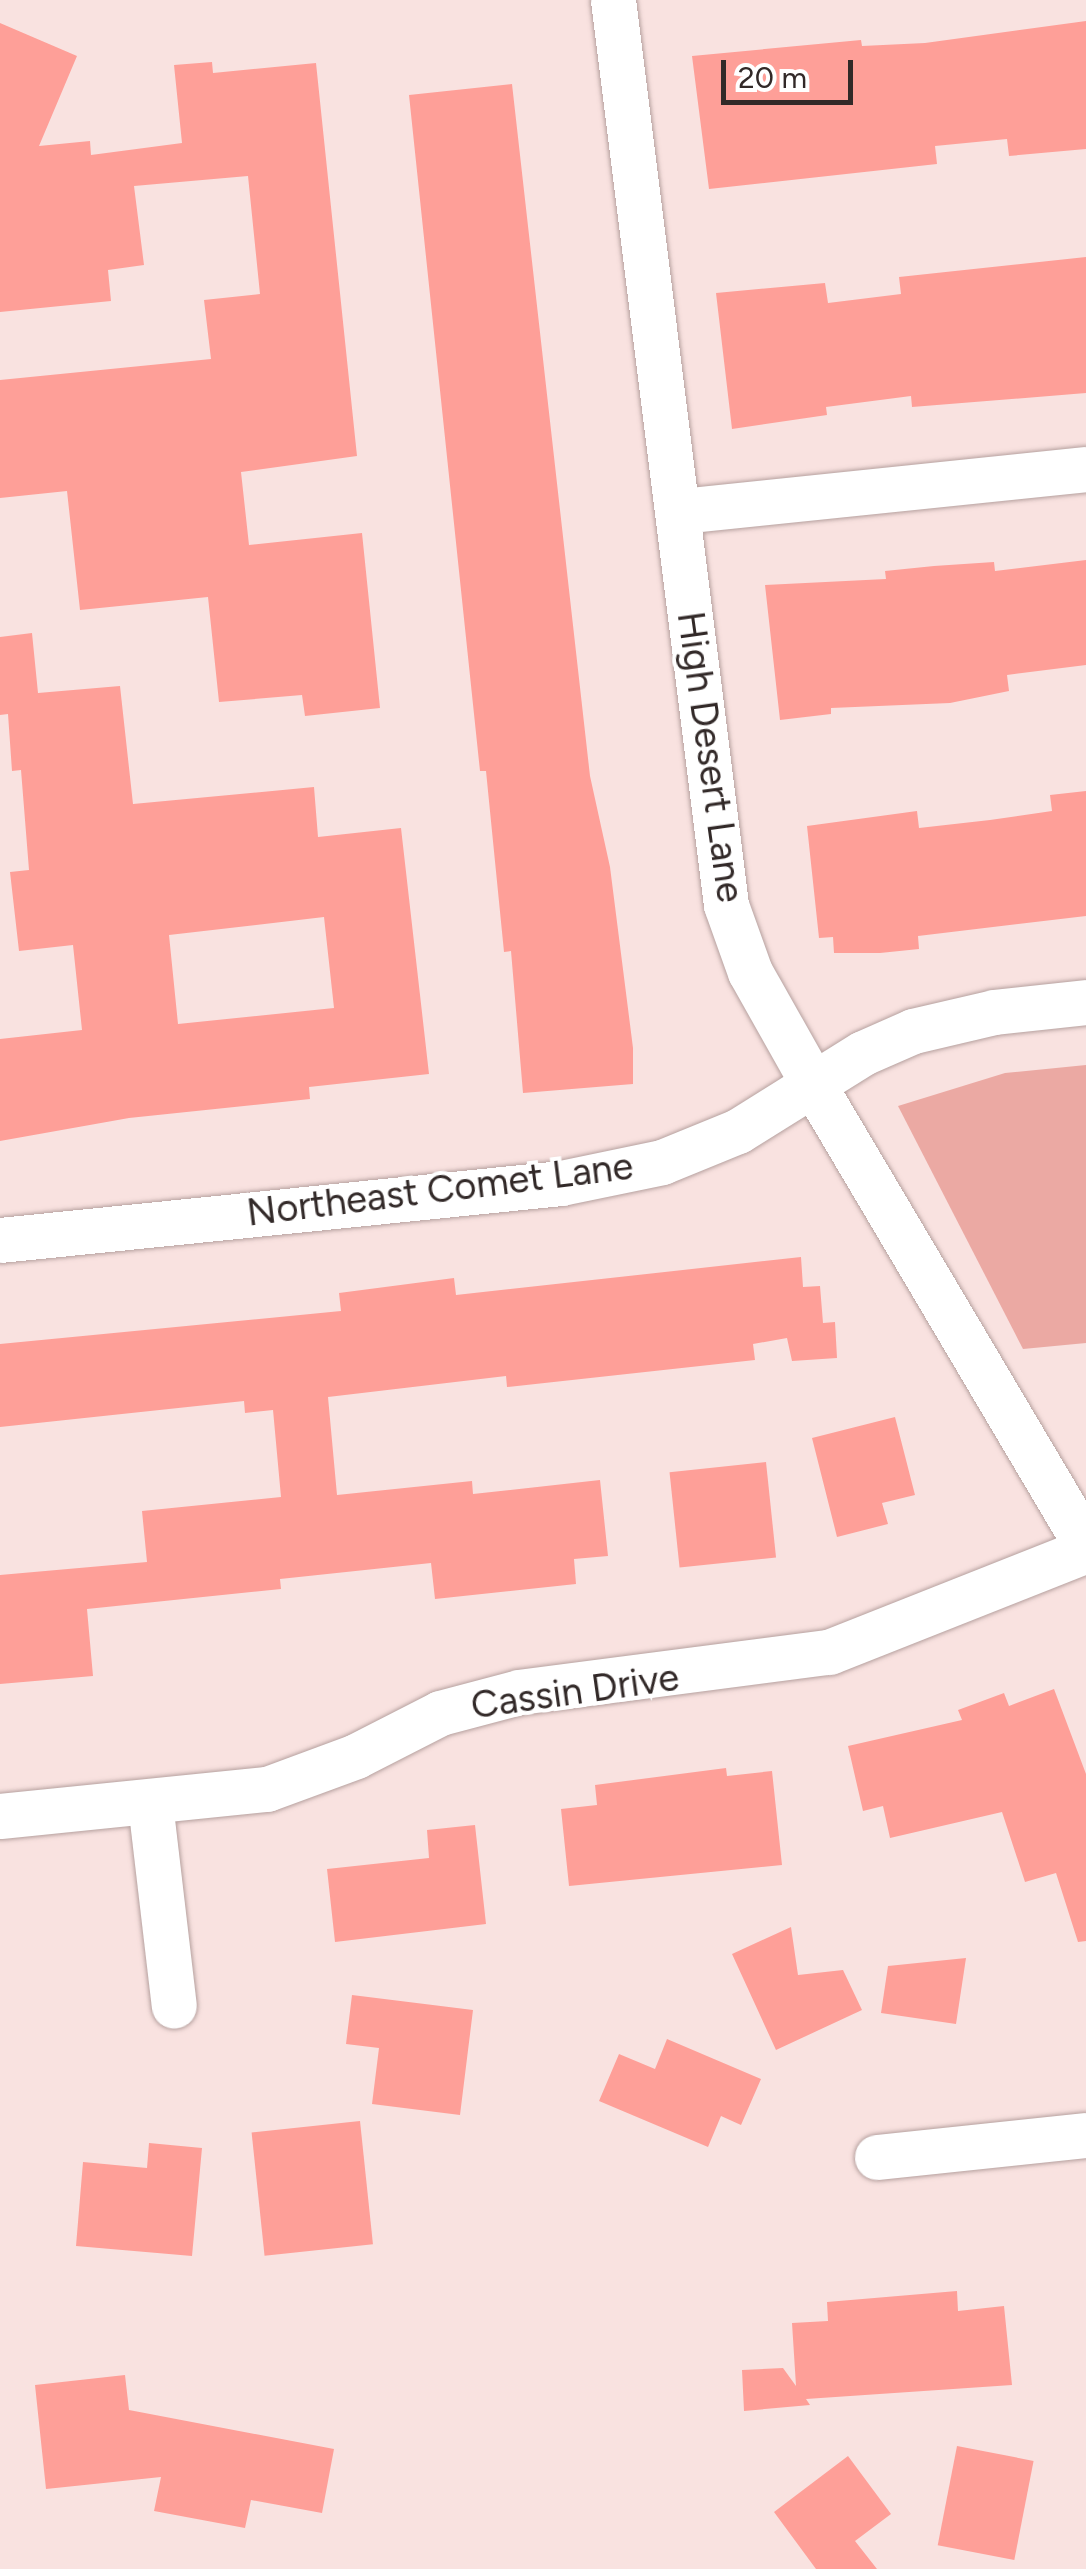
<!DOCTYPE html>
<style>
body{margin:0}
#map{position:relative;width:1086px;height:2569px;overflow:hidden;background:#f9e2e0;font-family:Figtree,sans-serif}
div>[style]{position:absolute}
.green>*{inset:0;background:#eba9a3}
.building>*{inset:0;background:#fe9f98;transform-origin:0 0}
.roads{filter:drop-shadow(0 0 2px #b6a19f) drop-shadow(0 0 2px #b6a19f)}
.minor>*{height:45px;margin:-22.5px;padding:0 22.5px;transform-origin:22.5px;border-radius:22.5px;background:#fff}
span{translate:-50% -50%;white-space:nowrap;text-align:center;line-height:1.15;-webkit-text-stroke:8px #fff;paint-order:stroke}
.street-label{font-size:38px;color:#322928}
.scale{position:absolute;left:721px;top:60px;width:132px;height:45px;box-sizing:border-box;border:5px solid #322928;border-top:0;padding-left:12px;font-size:30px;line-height:35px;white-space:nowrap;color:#322928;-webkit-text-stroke:8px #fff;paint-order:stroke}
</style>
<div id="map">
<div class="green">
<div style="clip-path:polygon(1086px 1065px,1086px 1343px,1023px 1349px,898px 1106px,1005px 1073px)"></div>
</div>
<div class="building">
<div style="clip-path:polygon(1086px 21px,1086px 149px,1009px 156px,1007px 139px,935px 146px,937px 164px,709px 189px,692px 56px,861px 40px,862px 46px,925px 43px)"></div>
<div style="clip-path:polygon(0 23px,77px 56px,39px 146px,90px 141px,91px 155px,182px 143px,174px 65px,212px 62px,213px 73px,316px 63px,357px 456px,241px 472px,249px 545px,362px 533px,380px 708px,305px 716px,302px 695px,219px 702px,208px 597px,80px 610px,67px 491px,0 498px,0 380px,211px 359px,204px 300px,260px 294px,248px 176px,134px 186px,144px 265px,108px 270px,111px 301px,0 312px)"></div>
<div style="clip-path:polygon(512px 84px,590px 776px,610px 867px,633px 1048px,633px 1084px,523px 1093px,511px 951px,504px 952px,486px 771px,480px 771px,409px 95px)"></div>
<div style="clip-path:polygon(1086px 257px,1086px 393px,912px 407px,911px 396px,826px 407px,827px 415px,732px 429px,716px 293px,825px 283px,828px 303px,901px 294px,899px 277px)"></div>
<div style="clip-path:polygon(1086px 560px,1086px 665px,1007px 675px,1009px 691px,950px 703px,831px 708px,831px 714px,780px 720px,765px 585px,886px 579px,885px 571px,934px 566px,994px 562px,995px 571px)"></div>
<div style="clip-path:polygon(evenodd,32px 633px,38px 693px,120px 686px,133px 804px,314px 787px,318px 837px,401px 828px,429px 1074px,309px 1087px,310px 1099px,129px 1118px,0 1141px,0 1039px,82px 1030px,73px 945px,19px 951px,10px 872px,29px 870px,21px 770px,12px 771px,8px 714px,0 715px,0 637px,32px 633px,324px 917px,334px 1008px,178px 1024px,169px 935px,324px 917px)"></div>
<div style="clip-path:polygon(1086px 791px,1086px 916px,918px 936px,919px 949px,880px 953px,834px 953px,833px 937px,819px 938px,807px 826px,917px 811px,919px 828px,990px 820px,1052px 811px,1050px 795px)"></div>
<div style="clip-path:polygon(801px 1257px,803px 1287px,820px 1286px,823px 1323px,835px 1322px,837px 1358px,792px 1361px,787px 1338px,753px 1344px,755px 1360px,507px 1387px,506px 1376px,328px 1397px,337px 1495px,472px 1481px,473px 1494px,600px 1480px,608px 1556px,574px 1559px,576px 1584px,435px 1599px,431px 1563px,280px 1579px,281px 1589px,87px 1609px,93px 1676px,0 1684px,0 1575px,147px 1562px,142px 1511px,281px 1497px,273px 1410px,245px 1413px,244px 1401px,0 1427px,0 1344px,341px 1311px,339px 1293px,454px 1278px,456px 1295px)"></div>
<div style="clip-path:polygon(895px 1417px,915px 1495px,882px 1503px,888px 1524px,837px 1537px,812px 1438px)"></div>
<div style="left:766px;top:1462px;width:96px;height:97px;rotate:84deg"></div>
<div style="clip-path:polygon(1054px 1689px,1086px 1774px,1086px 1941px,1078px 1942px,1056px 1873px,1025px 1882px,1002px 1812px,890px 1838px,883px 1806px,863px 1811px,848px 1746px,962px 1720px,958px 1710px,1004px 1693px,1009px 1706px)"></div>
<div style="clip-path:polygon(726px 1768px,727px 1776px,772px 1771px,782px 1865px,569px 1886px,561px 1809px,597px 1805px,595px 1785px)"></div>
<div style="clip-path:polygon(475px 1825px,486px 1924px,335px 1942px,327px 1869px,429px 1858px,427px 1830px)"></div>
<div style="clip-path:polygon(791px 1927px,798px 1975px,843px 1970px,862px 2010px,776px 2050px,732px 1954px)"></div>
<div style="clip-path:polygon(966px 1958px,956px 2024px,881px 2013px,888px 1966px)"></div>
<div style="clip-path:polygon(352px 1995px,473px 2010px,460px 2115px,372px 2104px,379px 2048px,346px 2044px)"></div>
<div style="clip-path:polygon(667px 2039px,761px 2079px,741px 2125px,721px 2116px,708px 2147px,599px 2101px,619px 2054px,655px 2069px)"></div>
<div style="left:360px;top:2121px;width:124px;height:109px;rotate:84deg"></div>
<div style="clip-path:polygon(149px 2143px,202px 2148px,192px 2256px,76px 2246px,83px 2162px,147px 2168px)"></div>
<div style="clip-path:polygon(957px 2291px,958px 2311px,1004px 2306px,1012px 2385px,806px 2399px,810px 2405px,744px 2411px,742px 2370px,783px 2368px,796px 2386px,792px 2323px,828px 2321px,827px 2302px)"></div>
<div style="clip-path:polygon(125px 2375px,129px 2410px,334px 2449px,322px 2513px,251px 2500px,245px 2528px,154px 2511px,161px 2477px,46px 2489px,35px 2385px)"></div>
<div style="left:957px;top:2446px;width:78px;height:101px;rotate:11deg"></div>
<div style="clip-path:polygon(848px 2456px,891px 2514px,855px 2541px,877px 2569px,816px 2569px,774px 2512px)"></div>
</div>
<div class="roads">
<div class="minor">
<div style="left:613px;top:0;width:912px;rotate:82.88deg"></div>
<div style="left:726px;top:905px;width:71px;rotate:70.3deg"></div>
<div style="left:750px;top:972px;width:129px;rotate:60.6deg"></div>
<div style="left:813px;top:1084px;width:536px;rotate:59.37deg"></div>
<div style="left:680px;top:511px;width:408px;rotate:-5.9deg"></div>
<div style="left:0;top:1240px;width:564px;rotate:-5.8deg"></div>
<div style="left:561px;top:1183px;width:103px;rotate:-11.7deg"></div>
<div style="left:662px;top:1162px;width:82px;rotate:-22.2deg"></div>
<div style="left:738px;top:1131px;width:147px;rotate:-32deg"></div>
<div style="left:863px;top:1053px;width:55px;rotate:-23.7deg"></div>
<div style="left:913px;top:1031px;width:83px;rotate:-13.2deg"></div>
<div style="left:994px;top:1012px;width:93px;rotate:-6.2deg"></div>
<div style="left:150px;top:1803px;width:204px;rotate:83.3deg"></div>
<div style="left:0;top:1816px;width:268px;rotate:-5.8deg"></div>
<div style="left:267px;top:1789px;width:95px;rotate:-20.3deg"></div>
<div style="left:356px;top:1756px;width:94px;rotate:-27.1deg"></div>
<div style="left:440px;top:1713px;width:82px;rotate:-14.9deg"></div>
<div style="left:519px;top:1692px;width:313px;rotate:-7.4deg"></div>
<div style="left:829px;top:1652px;width:277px;rotate:-21.6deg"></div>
<div style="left:877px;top:2157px;width:210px;rotate:-6deg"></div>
</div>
</div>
<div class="street-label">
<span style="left:710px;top:757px;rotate:82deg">High Desert Lane</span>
<span style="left:440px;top:1190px;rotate:-7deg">Northeast Comet Lane</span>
<span style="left:575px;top:1692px;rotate:-8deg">Cassin Drive</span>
</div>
<div class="scale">20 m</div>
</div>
